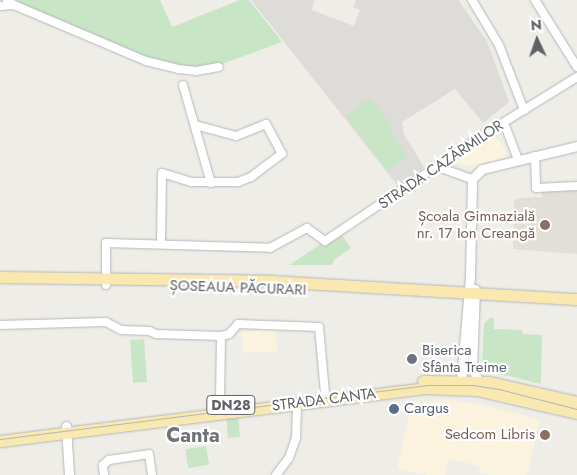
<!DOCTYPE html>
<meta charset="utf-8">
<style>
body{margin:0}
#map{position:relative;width:577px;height:475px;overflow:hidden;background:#efede7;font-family:Jost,sans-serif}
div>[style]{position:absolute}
.commercial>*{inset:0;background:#fcf3df;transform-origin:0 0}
.industrial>*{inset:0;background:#dedcd9}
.education>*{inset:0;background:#e2ded8}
.green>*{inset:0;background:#c8e5c5;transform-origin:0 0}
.roads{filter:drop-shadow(0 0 1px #b4b7ba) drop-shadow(0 0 1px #b4b7ba)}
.minor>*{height:8px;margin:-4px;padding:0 4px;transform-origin:4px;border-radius:4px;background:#fff}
.tertiary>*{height:9px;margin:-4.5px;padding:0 4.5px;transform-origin:4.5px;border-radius:4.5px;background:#fff}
.primary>*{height:11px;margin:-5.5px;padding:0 5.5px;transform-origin:5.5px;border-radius:5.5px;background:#fae8b1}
.tram>*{height:1px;margin:-0.5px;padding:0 0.5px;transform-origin:0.5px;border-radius:0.5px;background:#b5b6b6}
.dots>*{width:14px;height:14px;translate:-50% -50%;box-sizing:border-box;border:2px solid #fff;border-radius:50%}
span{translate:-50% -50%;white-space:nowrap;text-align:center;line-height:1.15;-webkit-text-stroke:4.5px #fff;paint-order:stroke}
.shield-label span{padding:1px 4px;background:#fff;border:1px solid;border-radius:4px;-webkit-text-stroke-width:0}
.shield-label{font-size:14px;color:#5e6266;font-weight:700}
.street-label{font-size:15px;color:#5e6266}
.education-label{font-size:15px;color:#785e54}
.right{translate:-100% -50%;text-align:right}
.worship-label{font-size:15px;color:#5b616d}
.left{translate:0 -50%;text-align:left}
.service-label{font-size:15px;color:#4e5e75}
.district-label{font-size:20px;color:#6f7478;font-weight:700}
.north{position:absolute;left:512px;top:15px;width:50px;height:50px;-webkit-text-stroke:4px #fff;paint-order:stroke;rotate:357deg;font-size:14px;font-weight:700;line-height:20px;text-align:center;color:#5e6266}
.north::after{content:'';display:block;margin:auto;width:18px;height:22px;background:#5e6266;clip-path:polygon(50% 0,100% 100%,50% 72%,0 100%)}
</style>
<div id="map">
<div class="commercial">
<div style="clip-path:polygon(493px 133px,507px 152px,505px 158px,471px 166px,462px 165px,456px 160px,456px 157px)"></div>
<div style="left:276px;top:330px;width:21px;height:34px;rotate:87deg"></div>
<div style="clip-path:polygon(449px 400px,478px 404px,540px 419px,527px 475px,494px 475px,479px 472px,480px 466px,449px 459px,445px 475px,429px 475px,397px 469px,412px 402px)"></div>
</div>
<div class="industrial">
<div style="clip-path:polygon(251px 0,314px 0,312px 10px,354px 26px,360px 10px,353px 7px,356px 0,458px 0,487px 41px,509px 102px,483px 123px,455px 89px,402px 122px,404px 134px,424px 167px,398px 186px)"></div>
</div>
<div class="education">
<div style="clip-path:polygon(577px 188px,577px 254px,513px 249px,514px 201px,518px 198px,542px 197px,542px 191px)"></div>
</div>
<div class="green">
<div style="clip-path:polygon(14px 0,160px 0,172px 27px,240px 0,249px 0,282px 42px,219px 65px,199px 69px,179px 66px,148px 58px)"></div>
<div style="clip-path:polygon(370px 98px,394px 129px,390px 132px,408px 155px,387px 171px,346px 116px)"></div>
<div style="clip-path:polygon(342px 235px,351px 248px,334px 260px,332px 265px,289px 265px,321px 244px,324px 247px)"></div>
<div style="clip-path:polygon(490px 318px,494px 318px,494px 329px,521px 330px,523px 334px,542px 335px,541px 384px,487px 371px,482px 365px,484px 323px)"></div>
<div style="left:144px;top:339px;width:43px;height:14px;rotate:86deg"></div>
<div style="left:238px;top:414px;width:23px;height:12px;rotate:85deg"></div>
<div style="left:206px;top:446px;width:19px;height:21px;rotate:81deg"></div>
</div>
<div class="roads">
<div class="minor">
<div style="left:7px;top:0;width:9px;rotate:36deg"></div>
<div style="left:14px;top:5px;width:143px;rotate:23deg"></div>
<div style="left:146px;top:61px;width:33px;rotate:14deg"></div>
<div style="left:178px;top:69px;width:18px;rotate:6deg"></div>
<div style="left:196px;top:71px;width:23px;rotate:-10deg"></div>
<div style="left:472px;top:0;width:52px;rotate:59deg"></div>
<div style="left:499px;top:45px;width:70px;rotate:69deg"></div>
<div style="left:535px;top:0;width:79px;rotate:57.9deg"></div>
<div style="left:0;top:6px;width:14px;rotate:-4deg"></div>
<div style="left:183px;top:85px;width:102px;rotate:74.1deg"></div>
<div style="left:504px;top:123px;width:40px;rotate:69deg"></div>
<div style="left:535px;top:156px;width:32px;rotate:88deg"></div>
<div style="left:536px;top:188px;width:41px;rotate:-2.8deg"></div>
<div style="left:440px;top:164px;width:6px;rotate:51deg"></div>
<div style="left:444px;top:169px;width:30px;rotate:20deg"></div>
<div style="left:161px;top:244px;width:71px;rotate:-89.2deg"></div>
<div style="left:162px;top:173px;width:31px;rotate:17deg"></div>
<div style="left:192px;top:182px;width:46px"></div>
<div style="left:238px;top:182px;width:14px;rotate:-21deg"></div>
<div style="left:251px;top:177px;width:39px;rotate:-37deg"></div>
<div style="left:282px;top:154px;width:34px;rotate:-118deg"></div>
<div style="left:266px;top:124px;width:32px;rotate:158deg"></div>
<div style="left:236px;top:136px;width:42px;rotate:-165deg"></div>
<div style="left:106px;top:285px;width:42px;rotate:-90deg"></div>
<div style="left:106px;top:243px;width:164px;rotate:1.7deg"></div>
<div style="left:270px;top:248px;width:42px;rotate:-28.4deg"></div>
<div style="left:307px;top:228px;width:22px;rotate:36deg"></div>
<div style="left:325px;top:241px;width:196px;rotate:-33.8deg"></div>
<div style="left:488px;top:132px;width:105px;rotate:-31.7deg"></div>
<div style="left:0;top:325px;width:106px;rotate:-1.6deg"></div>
<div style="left:106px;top:322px;width:17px;rotate:28deg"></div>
<div style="left:121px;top:330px;width:28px;rotate:2deg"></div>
<div style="left:149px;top:331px;width:8px;rotate:23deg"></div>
<div style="left:156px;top:334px;width:65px;rotate:1.8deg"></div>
<div style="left:221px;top:336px;width:63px;rotate:90.9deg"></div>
<div style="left:220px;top:399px;width:14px;rotate:78deg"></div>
<div style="left:221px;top:336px;width:8px;rotate:-14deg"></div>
<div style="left:229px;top:334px;width:13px;rotate:-48deg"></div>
<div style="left:238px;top:324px;width:81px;rotate:2.1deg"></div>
<div style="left:319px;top:327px;width:66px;rotate:84.8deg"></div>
<div style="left:104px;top:475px;width:10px;rotate:-96deg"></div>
<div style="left:103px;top:465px;width:8px;rotate:-40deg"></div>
<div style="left:109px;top:460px;width:40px;rotate:-8.5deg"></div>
<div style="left:149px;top:454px;width:21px;rotate:82deg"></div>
<div style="left:276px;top:475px;width:21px;rotate:-53deg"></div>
<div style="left:289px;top:458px;width:21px;rotate:-71deg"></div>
<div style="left:296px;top:438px;width:34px;rotate:-88deg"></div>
</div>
<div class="tertiary">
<div style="left:475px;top:289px;width:77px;rotate:92.2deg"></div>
<div style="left:472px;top:366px;width:16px;rotate:68deg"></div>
<div style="left:466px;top:383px;width:6px;rotate:-149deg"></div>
<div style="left:461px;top:380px;width:103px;rotate:-85deg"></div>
<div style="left:470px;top:277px;width:98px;rotate:-88.8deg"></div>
<div style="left:472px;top:179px;width:14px;rotate:-45deg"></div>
<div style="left:482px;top:169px;width:98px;rotate:-13.6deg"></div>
<div style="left:66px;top:426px;width:49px;rotate:86.5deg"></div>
</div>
<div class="primary">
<div style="left:0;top:277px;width:272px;rotate:0.8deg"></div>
<div style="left:272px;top:281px;width:306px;rotate:3.4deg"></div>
<div style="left:423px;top:381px;width:66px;rotate:0.9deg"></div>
<div style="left:489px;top:382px;width:90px;rotate:12.8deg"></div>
<div style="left:0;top:441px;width:430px;rotate:-7.1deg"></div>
<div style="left:427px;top:388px;width:50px;rotate:2.3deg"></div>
<div style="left:477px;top:390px;width:103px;rotate:13deg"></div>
</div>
</div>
<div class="tram">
<div style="left:0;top:439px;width:429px;rotate:-7.2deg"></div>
<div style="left:426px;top:385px;width:47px"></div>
<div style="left:473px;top:385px;width:26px;rotate:9deg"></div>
<div style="left:499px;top:389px;width:81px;rotate:14.4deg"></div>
</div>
<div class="dots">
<div style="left:545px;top:225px;background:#8d6e63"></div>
<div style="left:412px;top:359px;background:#6b7280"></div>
<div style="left:394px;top:409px;background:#5c6f8a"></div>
<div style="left:545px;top:435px;background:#8d6e63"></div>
</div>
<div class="shield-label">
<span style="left:231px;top:405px">DN28</span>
</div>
<div class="street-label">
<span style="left:441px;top:165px;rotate:-34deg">STRADA CAZĂRMILOR</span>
<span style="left:238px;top:288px;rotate:2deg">ȘOSEAUA PĂCURARI</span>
<span style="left:324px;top:400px;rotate:-7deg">STRADA CANTA</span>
</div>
<div class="education-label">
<span class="right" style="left:535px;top:225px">Școala Gimnazială<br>nr. 17 Ion Creangă</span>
<span class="right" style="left:535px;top:435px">Sedcom Libris</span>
</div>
<div class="worship-label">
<span class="left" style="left:422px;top:359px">Biserica<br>Sfânta Treime</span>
</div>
<div class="service-label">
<span class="left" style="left:404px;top:409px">Cargus</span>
</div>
<div class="district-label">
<span style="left:193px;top:435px">Canta</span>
</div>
<div class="north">N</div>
</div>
